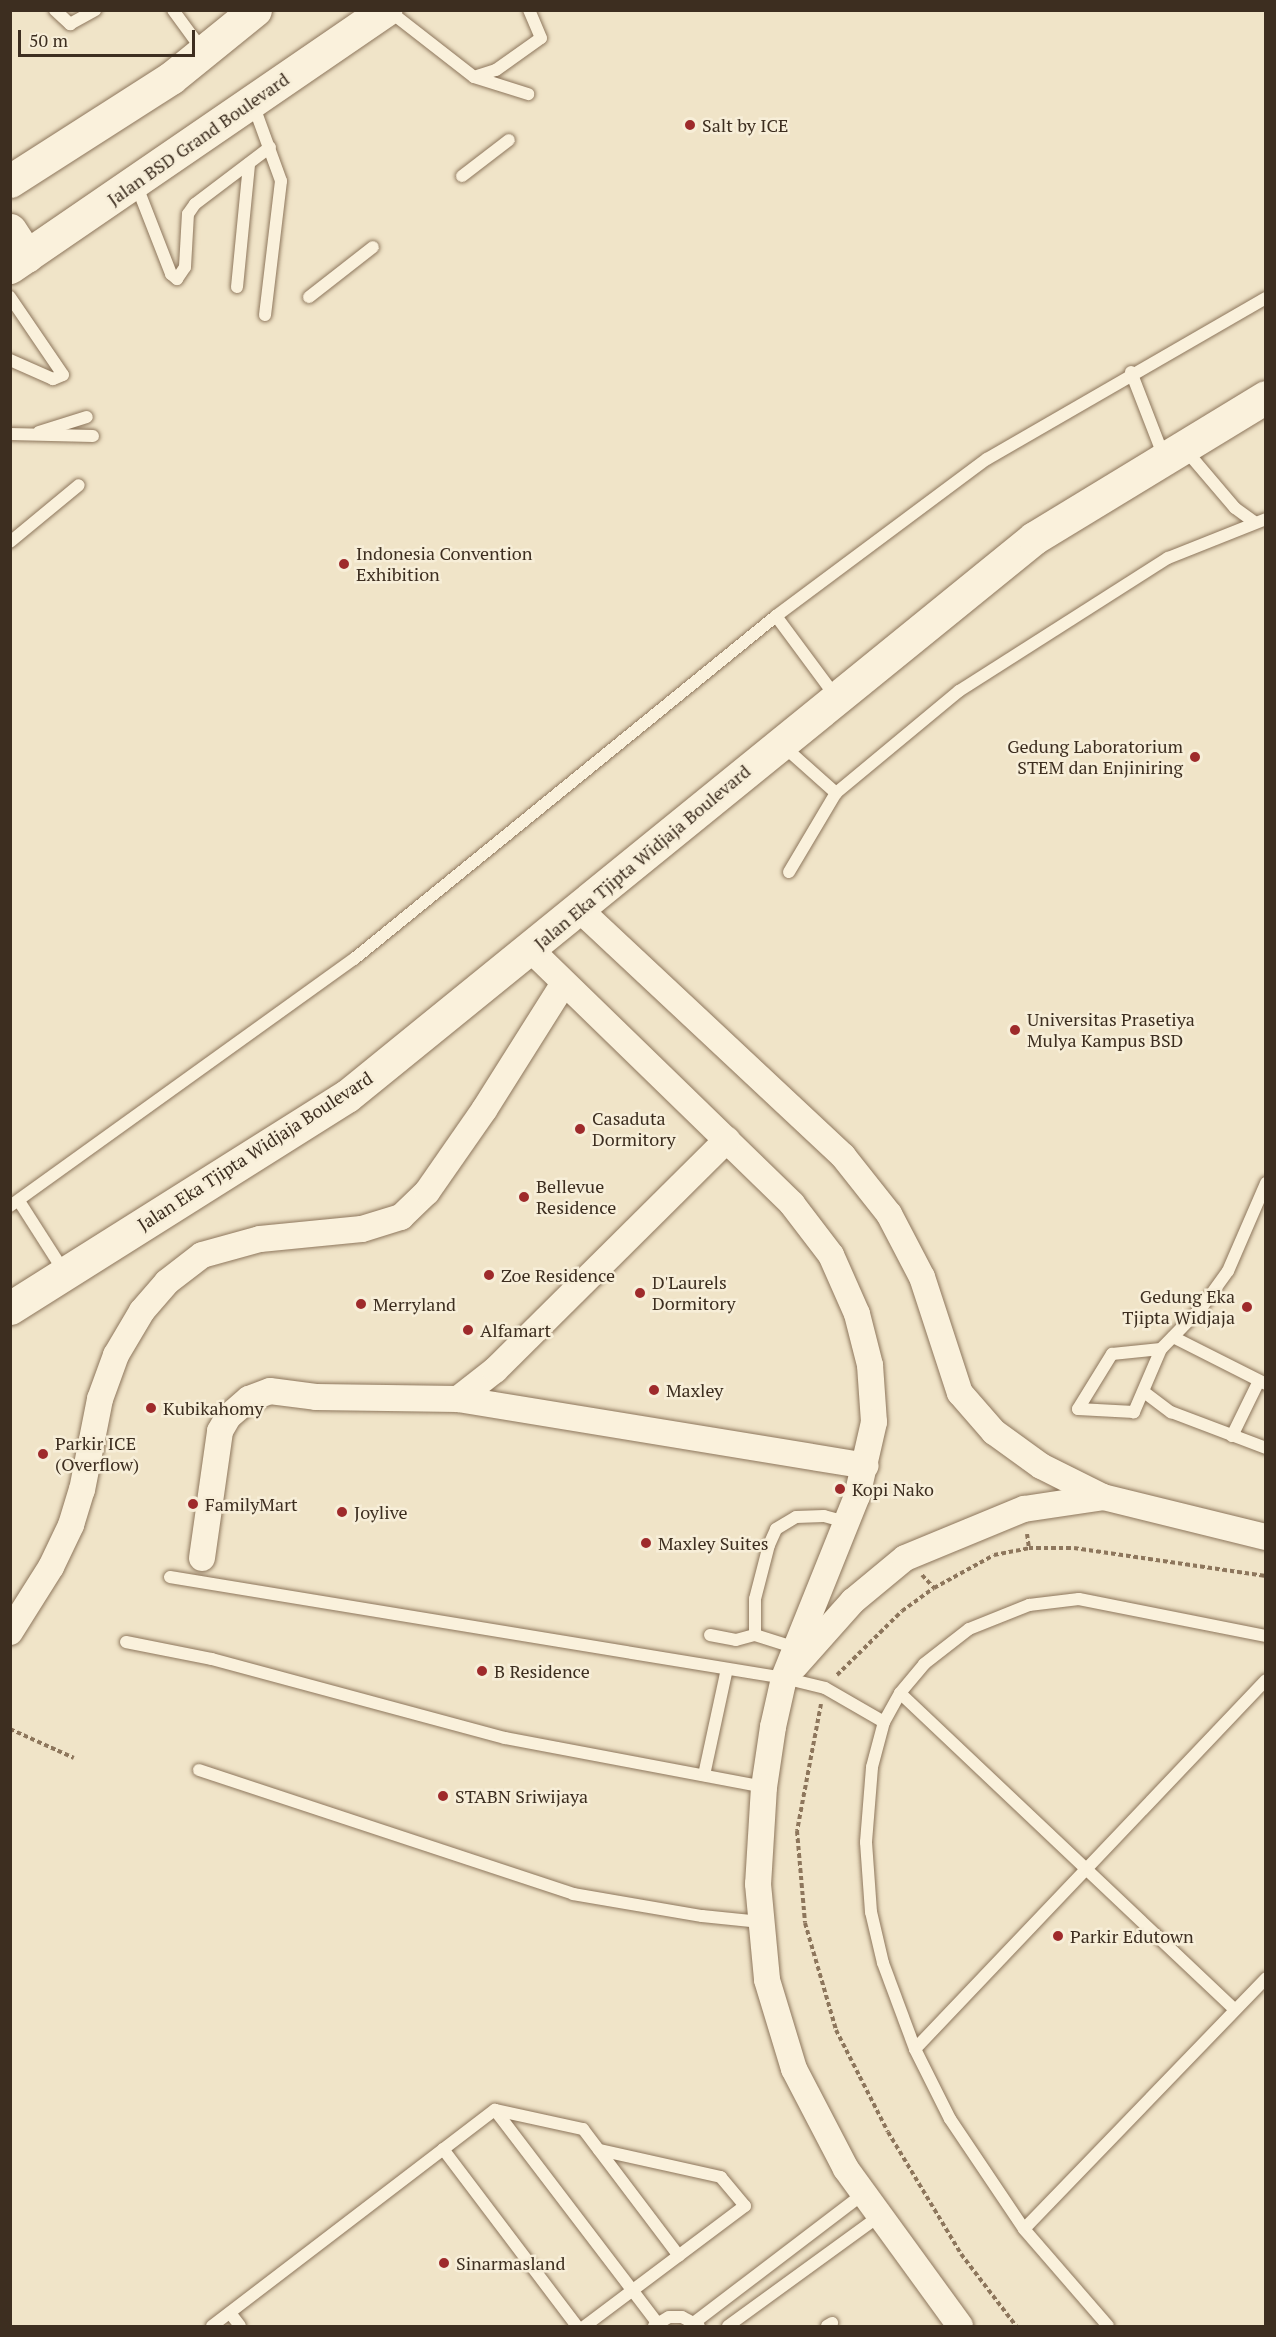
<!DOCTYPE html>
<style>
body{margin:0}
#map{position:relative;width:1276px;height:2337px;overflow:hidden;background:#f0e4c8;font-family:"PT Serif",serif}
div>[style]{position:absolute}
.path>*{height:4px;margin-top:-2px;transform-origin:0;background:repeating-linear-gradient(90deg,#8d765c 0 4.5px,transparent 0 7.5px)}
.roads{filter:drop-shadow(0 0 2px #8d765c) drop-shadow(0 0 2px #8d765c)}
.lane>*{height:12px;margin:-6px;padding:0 6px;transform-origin:6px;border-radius:6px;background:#faf1dc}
.street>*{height:26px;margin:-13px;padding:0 13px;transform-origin:13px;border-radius:13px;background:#faf1dc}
.secondary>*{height:33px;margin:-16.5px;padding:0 16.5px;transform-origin:16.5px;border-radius:16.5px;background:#faf1dc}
.dots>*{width:16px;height:16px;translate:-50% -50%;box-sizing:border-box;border:3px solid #f7eed8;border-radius:50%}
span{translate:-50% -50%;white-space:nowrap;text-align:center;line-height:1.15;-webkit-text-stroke:5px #f7eed8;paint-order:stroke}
.poi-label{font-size:18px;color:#3d2e20}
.left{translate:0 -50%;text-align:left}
.right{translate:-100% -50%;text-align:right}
.street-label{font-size:18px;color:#3d2e20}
.frame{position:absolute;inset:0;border:12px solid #3d2e20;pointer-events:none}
.scale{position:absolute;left:18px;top:30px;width:177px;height:27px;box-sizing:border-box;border:3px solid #3d2e20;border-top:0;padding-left:8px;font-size:18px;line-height:21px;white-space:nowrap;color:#3d2e20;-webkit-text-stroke:4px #f7eed8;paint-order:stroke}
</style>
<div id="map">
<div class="path">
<div style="left:1027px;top:1534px;width:14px;rotate:82deg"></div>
<div style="left:922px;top:1575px;width:18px;rotate:47deg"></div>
<div style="left:837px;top:1675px;width:91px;rotate:-44.6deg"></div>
<div style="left:902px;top:1611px;width:39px;rotate:-36deg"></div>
<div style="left:934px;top:1588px;width:68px;rotate:-28.8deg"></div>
<div style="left:994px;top:1555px;width:36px;rotate:-11deg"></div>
<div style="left:1029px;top:1548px;width:45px"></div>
<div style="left:1074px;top:1548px;width:194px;rotate:8.3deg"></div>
<div style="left:821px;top:1704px;width:129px;rotate:100.7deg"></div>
<div style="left:797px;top:1831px;width:92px;rotate:85deg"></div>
<div style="left:805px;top:1923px;width:111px;rotate:73.8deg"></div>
<div style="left:836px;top:2030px;width:114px;rotate:63deg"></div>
<div style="left:888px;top:2132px;width:142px;rotate:59.1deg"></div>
<div style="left:961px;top:2254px;width:91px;rotate:52.6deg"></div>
<div style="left:10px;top:1729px;width:70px;rotate:24.4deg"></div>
</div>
<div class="roads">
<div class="lane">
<div style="left:55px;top:10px;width:21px;rotate:43deg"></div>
<div style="left:70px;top:24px;width:29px;rotate:-29deg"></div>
<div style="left:173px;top:10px;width:51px;rotate:53.8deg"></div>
<div style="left:388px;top:10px;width:109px;rotate:37.9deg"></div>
<div style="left:474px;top:77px;width:57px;rotate:17.5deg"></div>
<div style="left:474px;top:77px;width:23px;rotate:-18deg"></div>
<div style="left:496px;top:70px;width:55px;rotate:-35.4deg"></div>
<div style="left:541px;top:38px;width:30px;rotate:-113deg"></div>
<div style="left:253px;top:104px;width:82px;rotate:70deg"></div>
<div style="left:281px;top:181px;width:135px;rotate:96.8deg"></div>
<div style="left:462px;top:176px;width:59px;rotate:-37.5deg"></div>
<div style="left:136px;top:184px;width:97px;rotate:68.7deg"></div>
<div style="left:171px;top:274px;width:8px;rotate:40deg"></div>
<div style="left:177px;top:279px;width:14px;rotate:-56deg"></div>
<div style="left:185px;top:267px;width:53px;rotate:-86.8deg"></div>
<div style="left:188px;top:214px;width:12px;rotate:-55deg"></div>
<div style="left:195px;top:204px;width:94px;rotate:-37.2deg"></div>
<div style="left:237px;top:287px;width:124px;rotate:-84.4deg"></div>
<div style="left:10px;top:297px;width:94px;rotate:55.8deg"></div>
<div style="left:63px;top:375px;width:11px;rotate:158deg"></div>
<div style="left:53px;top:379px;width:47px;rotate:-156.2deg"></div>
<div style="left:309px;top:297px;width:81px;rotate:-38deg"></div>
<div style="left:1131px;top:372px;width:91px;rotate:68.8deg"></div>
<div style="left:39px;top:432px;width:50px;rotate:-17.4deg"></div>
<div style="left:10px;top:434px;width:83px;rotate:1.4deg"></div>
<div style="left:1183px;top:447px;width:80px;rotate:49.6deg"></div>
<div style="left:1235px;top:508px;width:24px;rotate:36deg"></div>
<div style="left:10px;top:542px;width:89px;rotate:-39.6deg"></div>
<div style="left:776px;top:616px;width:101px;rotate:53.5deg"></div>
<div style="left:781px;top:744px;width:74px;rotate:41.7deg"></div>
<div style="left:836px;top:793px;width:160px;rotate:-39.7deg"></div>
<div style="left:959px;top:691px;width:248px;rotate:-32.5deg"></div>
<div style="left:1168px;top:558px;width:105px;rotate:-21.7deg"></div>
<div style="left:789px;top:872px;width:92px;rotate:-59.3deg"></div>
<div style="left:19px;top:1201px;width:85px;rotate:57.4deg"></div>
<div style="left:10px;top:1206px;width:423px;rotate:-35.7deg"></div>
<div style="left:354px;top:959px;width:544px;rotate:-39.1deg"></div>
<div style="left:776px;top:616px;width:263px;rotate:-36.7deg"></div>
<div style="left:987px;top:459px;width:322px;rotate:-30deg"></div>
<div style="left:1173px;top:1337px;width:104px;rotate:26.8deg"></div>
<div style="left:1161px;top:1349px;width:69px;rotate:113.2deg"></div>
<div style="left:1134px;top:1412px;width:56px;rotate:-176.9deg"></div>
<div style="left:1078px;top:1409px;width:65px;rotate:-58.3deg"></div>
<div style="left:1112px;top:1354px;width:49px;rotate:-5.8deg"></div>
<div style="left:1161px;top:1349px;width:59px;rotate:-45.7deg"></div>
<div style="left:1202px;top:1307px;width:44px;rotate:-54.2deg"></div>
<div style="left:1228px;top:1271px;width:96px;rotate:-66.6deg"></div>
<div style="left:1144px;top:1392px;width:34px;rotate:37deg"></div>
<div style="left:1171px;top:1412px;width:102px;rotate:20.8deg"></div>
<div style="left:1232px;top:1436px;width:61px;rotate:-63.9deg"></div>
<div style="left:170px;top:1577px;width:622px;rotate:9.34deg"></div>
<div style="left:784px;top:1678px;width:42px;rotate:13.7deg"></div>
<div style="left:825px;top:1688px;width:68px;rotate:30deg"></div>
<div style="left:710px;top:1635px;width:26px;rotate:11deg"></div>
<div style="left:736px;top:1640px;width:20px;rotate:-15deg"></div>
<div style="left:126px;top:1642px;width:88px;rotate:11.2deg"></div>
<div style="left:212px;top:1659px;width:303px;rotate:15.1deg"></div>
<div style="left:505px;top:1738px;width:264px;rotate:10.7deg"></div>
<div style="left:796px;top:1648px;width:43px;rotate:-162.4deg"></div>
<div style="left:755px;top:1635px;width:36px;rotate:-90deg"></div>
<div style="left:755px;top:1599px;width:56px;rotate:-75.5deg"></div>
<div style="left:769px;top:1545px;width:17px;rotate:-66deg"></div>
<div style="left:776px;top:1529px;width:23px;rotate:-31deg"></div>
<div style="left:796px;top:1517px;width:28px;rotate:-2deg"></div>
<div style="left:824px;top:1516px;width:23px;rotate:15deg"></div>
<div style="left:900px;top:1693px;width:461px;rotate:43.4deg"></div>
<div style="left:199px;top:1770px;width:394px;rotate:18.3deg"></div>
<div style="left:573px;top:1894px;width:131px;rotate:9.7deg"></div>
<div style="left:702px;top:1916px;width:59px;rotate:5.8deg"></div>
<div style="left:704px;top:1775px;width:108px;rotate:-77.8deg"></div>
<div style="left:915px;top:2049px;width:509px;rotate:-46.43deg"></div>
<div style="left:495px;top:2110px;width:268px;rotate:52.7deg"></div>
<div style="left:443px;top:2149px;width:222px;rotate:52.9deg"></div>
<div style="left:1024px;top:2229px;width:349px;rotate:-46deg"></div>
<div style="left:230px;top:2313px;width:16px;rotate:52deg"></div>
<div style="left:695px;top:2322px;width:210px;rotate:-37.3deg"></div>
<div style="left:212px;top:2326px;width:356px;rotate:-37.4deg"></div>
<div style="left:495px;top:2110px;width:90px;rotate:12.2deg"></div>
<div style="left:583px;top:2129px;width:159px;rotate:52.9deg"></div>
<div style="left:585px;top:2326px;width:200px;rotate:-36.9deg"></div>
<div style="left:745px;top:2206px;width:38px;rotate:-130deg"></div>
<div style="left:721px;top:2177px;width:125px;rotate:-167.5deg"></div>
<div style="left:654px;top:2326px;width:17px;rotate:-31deg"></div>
<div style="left:669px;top:2317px;width:13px"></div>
<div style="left:682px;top:2317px;width:19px;rotate:28deg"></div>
<div style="left:728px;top:2326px;width:185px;rotate:-36deg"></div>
<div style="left:827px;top:2326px;width:6px;rotate:-31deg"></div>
<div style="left:1108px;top:2326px;width:128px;rotate:-130.9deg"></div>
<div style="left:1024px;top:2229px;width:133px;rotate:-123.9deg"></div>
<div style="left:950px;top:2119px;width:78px;rotate:-116.6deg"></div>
<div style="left:915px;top:2049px;width:92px;rotate:-110.4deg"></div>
<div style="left:883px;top:1963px;width:52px;rotate:-103.2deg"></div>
<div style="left:871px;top:1912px;width:70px;rotate:-94.1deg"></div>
<div style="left:866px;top:1842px;width:75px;rotate:-85.4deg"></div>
<div style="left:872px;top:1767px;width:47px;rotate:-75.1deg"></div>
<div style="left:884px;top:1722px;width:33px;rotate:-61deg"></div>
<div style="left:900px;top:1693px;width:38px;rotate:-50deg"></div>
<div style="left:924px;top:1664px;width:57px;rotate:-37.9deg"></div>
<div style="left:969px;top:1629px;width:65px;rotate:-21.8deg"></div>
<div style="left:1029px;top:1605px;width:50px;rotate:-6.8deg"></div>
<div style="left:1079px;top:1599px;width:191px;rotate:11.2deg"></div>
</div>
<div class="street">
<div style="left:579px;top:909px;width:362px;rotate:43.1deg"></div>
<div style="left:843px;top:1156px;width:74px;rotate:51.6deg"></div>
<div style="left:889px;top:1214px;width:71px;rotate:62.4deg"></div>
<div style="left:922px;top:1277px;width:122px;rotate:71.9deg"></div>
<div style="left:960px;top:1393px;width:52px;rotate:48.9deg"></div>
<div style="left:994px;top:1432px;width:58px;rotate:35.9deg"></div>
<div style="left:1041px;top:1466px;width:69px;rotate:26.6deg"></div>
<div style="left:1103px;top:1497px;width:168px;rotate:13.8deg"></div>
<div style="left:530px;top:949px;width:366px;rotate:44.2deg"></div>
<div style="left:792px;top:1204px;width:64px;rotate:52.6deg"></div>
<div style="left:831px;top:1255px;width:64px;rotate:66.2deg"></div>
<div style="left:857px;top:1314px;width:53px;rotate:75.7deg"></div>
<div style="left:870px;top:1365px;width:57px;rotate:86deg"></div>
<div style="left:874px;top:1422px;width:76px;rotate:102.9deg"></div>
<div style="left:857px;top:1496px;width:196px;rotate:111.9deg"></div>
<div style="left:784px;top:1678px;width:50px;rotate:102.7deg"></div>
<div style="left:773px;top:1727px;width:61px;rotate:98.5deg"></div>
<div style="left:764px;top:1787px;width:97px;rotate:93.5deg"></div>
<div style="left:758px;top:1884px;width:96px;rotate:84.6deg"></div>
<div style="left:767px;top:1980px;width:93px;rotate:73.1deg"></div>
<div style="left:794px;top:2069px;width:113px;rotate:62.5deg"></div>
<div style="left:846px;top:2169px;width:194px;rotate:54deg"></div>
<div style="left:458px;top:1399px;width:47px;rotate:-38.1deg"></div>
<div style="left:495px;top:1370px;width:327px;rotate:-44.8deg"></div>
<div style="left:202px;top:1558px;width:128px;rotate:-81.9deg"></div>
<div style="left:220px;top:1431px;width:16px;rotate:-60deg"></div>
<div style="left:228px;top:1417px;width:28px;rotate:-41deg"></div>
<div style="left:249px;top:1399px;width:22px;rotate:-21deg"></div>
<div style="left:270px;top:1391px;width:46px;rotate:7.4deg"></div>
<div style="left:316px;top:1397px;width:142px;rotate:0.8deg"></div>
<div style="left:458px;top:1399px;width:413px;rotate:9.3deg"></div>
<div style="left:10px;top:1632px;width:77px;rotate:-57.8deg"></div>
<div style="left:51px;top:1567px;width:47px;rotate:-64.5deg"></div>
<div style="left:71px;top:1525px;width:37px;rotate:-73deg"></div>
<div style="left:82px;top:1490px;width:93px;rotate:-78.8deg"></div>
<div style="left:100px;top:1399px;width:47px;rotate:-70deg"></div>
<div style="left:116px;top:1355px;width:51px;rotate:-59.4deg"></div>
<div style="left:142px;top:1311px;width:38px;rotate:-49deg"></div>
<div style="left:167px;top:1282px;width:44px;rotate:-37.6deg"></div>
<div style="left:202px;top:1255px;width:60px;rotate:-15.4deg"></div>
<div style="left:260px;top:1239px;width:102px;rotate:-5.6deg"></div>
<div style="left:362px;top:1229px;width:41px;rotate:-17.1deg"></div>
<div style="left:401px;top:1217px;width:36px;rotate:-44deg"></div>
<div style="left:427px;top:1192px;width:100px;rotate:-55.2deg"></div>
<div style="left:484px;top:1110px;width:150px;rotate:-57.8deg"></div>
<div style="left:795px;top:1666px;width:87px;rotate:-48.3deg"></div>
<div style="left:853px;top:1601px;width:67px;rotate:-39.6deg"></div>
<div style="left:905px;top:1558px;width:129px;rotate:-22.4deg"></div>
<div style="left:1024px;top:1509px;width:80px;rotate:-8.6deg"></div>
</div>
<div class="secondary">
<div style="left:10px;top:181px;width:191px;rotate:-32.6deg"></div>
<div style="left:171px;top:78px;width:108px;rotate:-39deg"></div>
<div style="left:10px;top:230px;width:31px;rotate:57deg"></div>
<div style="left:10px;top:267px;width:455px;rotate:-34.4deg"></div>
<div style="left:10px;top:1308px;width:398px;rotate:-32.2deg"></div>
<div style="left:347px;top:1096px;width:885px;rotate:-39.08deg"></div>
<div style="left:1034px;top:538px;width:271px;rotate:-31.3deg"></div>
</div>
</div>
<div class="dots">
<div style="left:690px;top:125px;background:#9e2a2b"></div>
<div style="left:344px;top:564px;background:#9e2a2b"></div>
<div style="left:1195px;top:757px;background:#9e2a2b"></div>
<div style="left:1015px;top:1030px;background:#9e2a2b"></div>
<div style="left:580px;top:1129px;background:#9e2a2b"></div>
<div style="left:524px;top:1197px;background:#9e2a2b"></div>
<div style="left:489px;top:1275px;background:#9e2a2b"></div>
<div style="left:640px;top:1293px;background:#9e2a2b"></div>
<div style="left:361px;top:1304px;background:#9e2a2b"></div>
<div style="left:1247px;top:1307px;background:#9e2a2b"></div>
<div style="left:468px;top:1330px;background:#9e2a2b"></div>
<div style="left:654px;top:1390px;background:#9e2a2b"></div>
<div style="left:151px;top:1408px;background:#9e2a2b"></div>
<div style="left:43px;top:1454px;background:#9e2a2b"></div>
<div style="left:840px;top:1489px;background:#9e2a2b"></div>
<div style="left:193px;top:1504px;background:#9e2a2b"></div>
<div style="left:342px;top:1512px;background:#9e2a2b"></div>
<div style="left:646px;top:1543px;background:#9e2a2b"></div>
<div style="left:482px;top:1671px;background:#9e2a2b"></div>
<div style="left:443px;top:1796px;background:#9e2a2b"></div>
<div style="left:1058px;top:1936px;background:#9e2a2b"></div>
<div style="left:444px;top:2263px;background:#9e2a2b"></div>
</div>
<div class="poi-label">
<span class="left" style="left:702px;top:125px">Salt by ICE</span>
<span class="left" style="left:356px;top:564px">Indonesia Convention<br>Exhibition</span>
<span class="right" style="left:1183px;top:757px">Gedung Laboratorium<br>STEM dan Enjiniring</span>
<span class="left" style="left:1027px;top:1030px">Universitas Prasetiya<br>Mulya Kampus BSD</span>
<span class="left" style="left:592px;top:1129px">Casaduta<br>Dormitory</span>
<span class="left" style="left:536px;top:1197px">Bellevue<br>Residence</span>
<span class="left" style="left:501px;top:1275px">Zoe Residence</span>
<span class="left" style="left:652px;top:1293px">D'Laurels<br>Dormitory</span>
<span class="right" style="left:1235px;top:1307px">Gedung Eka<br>Tjipta Widjaja</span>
<span class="left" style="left:373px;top:1304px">Merryland</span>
<span class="left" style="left:480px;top:1330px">Alfamart</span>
<span class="left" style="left:666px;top:1390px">Maxley</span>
<span class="left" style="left:163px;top:1408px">Kubikahomy</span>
<span class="left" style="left:55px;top:1454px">Parkir ICE<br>(Overflow)</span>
<span class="left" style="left:852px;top:1489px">Kopi Nako</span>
<span class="left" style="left:205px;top:1504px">FamilyMart</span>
<span class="left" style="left:354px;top:1512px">Joylive</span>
<span class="left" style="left:658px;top:1543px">Maxley Suites</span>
<span class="left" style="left:494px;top:1671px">B Residence</span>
<span class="left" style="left:455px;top:1796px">STABN Sriwijaya</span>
<span class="left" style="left:1070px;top:1936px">Parkir Edutown</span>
<span class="left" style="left:456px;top:2263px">Sinarmasland</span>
</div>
<div class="street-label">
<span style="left:198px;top:139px;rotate:-35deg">Jalan BSD Grand Boulevard</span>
<span style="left:642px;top:857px;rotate:-40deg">Jalan Eka Tjipta Widjaja Boulevard</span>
<span style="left:255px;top:1151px;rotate:-33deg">Jalan Eka Tjipta Widjaja Boulevard</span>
</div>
<div class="frame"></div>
<div class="scale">50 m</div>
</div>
